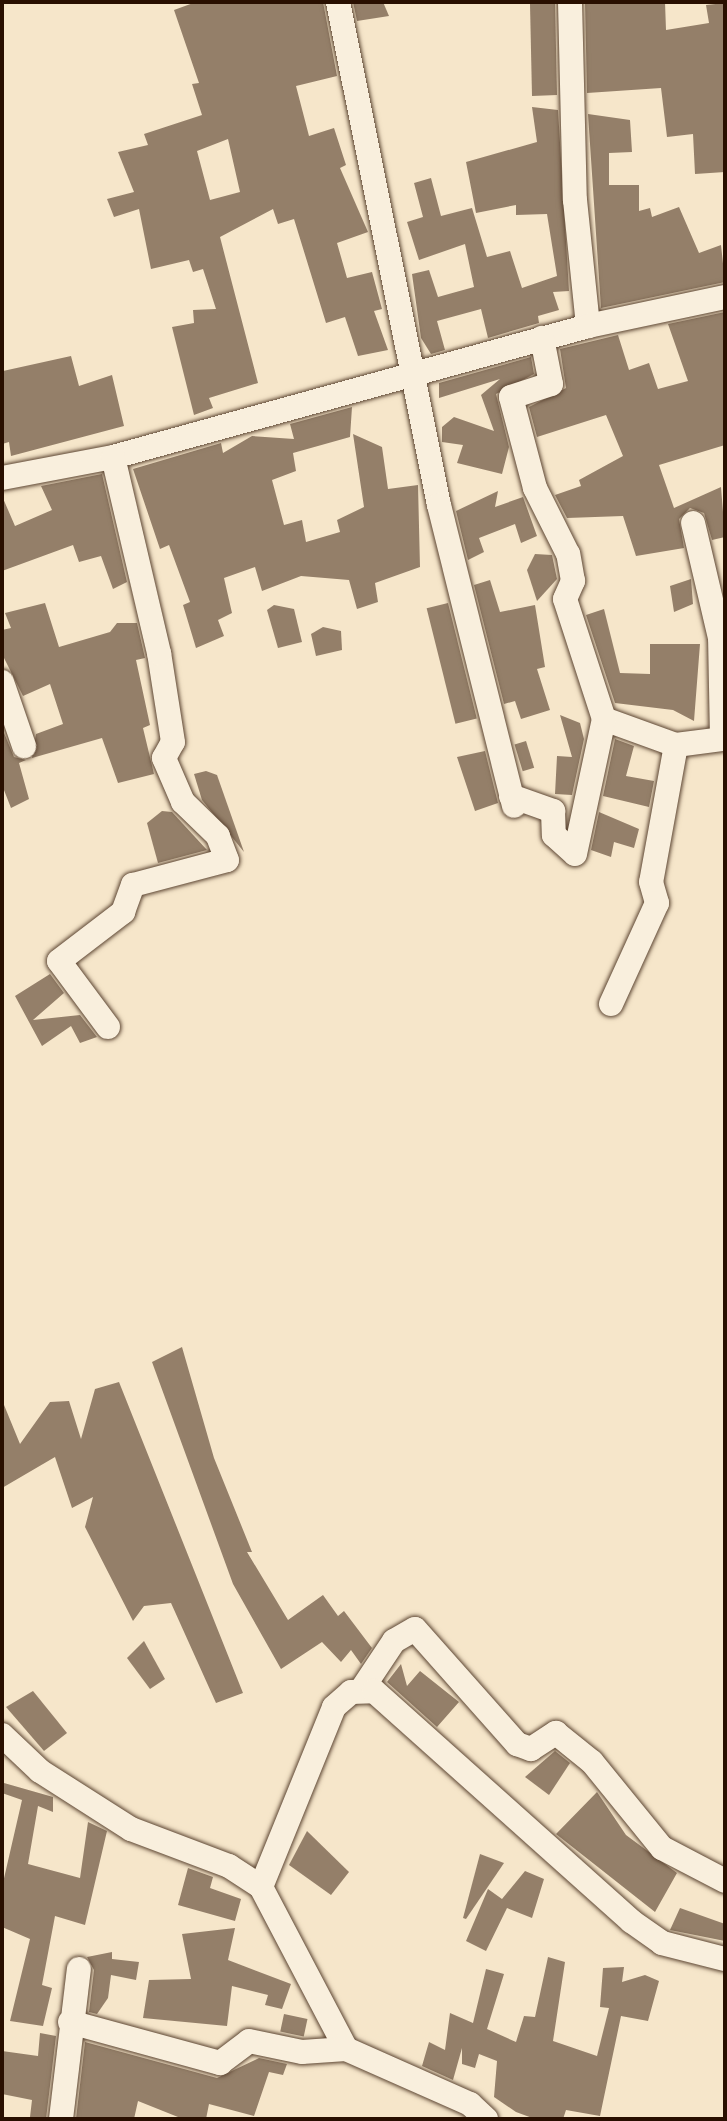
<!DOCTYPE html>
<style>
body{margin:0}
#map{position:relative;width:727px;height:2121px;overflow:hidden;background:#f6e6ca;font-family:"Old Standard TT",serif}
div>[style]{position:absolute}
.building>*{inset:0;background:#947f69;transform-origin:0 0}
.roads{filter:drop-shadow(0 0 2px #5c4532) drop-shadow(0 0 2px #5c4532)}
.minor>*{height:24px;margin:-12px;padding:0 12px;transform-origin:12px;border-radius:12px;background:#f9efdd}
span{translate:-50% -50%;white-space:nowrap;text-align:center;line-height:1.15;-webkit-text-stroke:6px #f9efdd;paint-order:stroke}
.frame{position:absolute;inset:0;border:4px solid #290f00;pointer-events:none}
</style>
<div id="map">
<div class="building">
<div style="clip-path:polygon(evenodd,196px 2px,323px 2px,337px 76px,296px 86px,309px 136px,334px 128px,346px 165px,340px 168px,368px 232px,337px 243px,347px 278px,372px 272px,382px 309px,374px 311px,388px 350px,358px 356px,345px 317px,326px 323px,294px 219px,278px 224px,273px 209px,220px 237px,258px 383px,209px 398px,213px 408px,194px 415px,172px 327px,194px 323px,193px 310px,216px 309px,203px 269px,193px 272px,189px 260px,151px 269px,139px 209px,114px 217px,107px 199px,134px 192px,118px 152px,148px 145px,144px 134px,202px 115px,192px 84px,199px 83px,174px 10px,196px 2px,228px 139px,240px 192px,210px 200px,197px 151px,228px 139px)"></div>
<div style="clip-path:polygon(353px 2px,383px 2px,389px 16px,357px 21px)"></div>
<div style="clip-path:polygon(546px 2px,555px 2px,557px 95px,532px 96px,530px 4px)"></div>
<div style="clip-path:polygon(585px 2px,665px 2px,666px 30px,709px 23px,706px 5px,725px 3px,725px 172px,695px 174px,693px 134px,667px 137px,661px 88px,587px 93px)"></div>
<div style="clip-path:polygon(532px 107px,558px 110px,569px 291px,553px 292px,559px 310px,538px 316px,539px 323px,488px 338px,481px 309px,437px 321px,445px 350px,431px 354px,421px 338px,412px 274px,429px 270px,438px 297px,474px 287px,465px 244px,419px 260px,407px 222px,423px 217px,414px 183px,431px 178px,441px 216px,472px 208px,487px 257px,510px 251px,522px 288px,557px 276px,547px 214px,516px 215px,516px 205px,476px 213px,466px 162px,537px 142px)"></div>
<div style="clip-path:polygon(588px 114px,630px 120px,632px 152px,609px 153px,609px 185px,639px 185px,639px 211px,650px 208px,652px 217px,679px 207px,699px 253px,721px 245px,725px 282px,601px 308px)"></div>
<div style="clip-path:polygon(725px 312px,725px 445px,659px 465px,674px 508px,721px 487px,725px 537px,712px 540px,704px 513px,690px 508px,679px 519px,684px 548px,636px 556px,623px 516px,567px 518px,555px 495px,581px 486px,579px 480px,623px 456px,606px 415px,537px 437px,529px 407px,566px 388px,560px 349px,618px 335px,629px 370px,649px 363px,658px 389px,688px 381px,668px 324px)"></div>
<div style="clip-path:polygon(71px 356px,79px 386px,112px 375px,124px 426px,11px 456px,9px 442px,2px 444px,3px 371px)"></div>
<div style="clip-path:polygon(531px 357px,534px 374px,496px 394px,509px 447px,502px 474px,457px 463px,463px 445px,442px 442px,442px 427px,454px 417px,494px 431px,481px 395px,500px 379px,439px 398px,439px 383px)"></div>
<div style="clip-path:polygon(352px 407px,350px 437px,293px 453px,296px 471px,272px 480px,284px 525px,302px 520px,306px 542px,340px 532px,337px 520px,364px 507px,353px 434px,382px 447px,388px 489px,418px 485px,420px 567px,375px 583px,378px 602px,357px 609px,349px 580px,301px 576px,262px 591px,255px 567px,224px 578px,232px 613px,218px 620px,224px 636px,196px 648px,183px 605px,190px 602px,169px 545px,160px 549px,133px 469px,221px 443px,223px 453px,252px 436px,294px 439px,290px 424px)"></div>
<div style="clip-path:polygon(102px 474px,127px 582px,113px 589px,101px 556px,79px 562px,73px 545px,2px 571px,2px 496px,15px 526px,52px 510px,41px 486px)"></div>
<div style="clip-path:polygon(498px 491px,495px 507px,523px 497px,537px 536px,521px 543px,515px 524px,479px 538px,484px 552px,468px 560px,456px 511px)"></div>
<div style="clip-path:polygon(535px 554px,552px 555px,557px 579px,537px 601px,527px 570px)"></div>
<div style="clip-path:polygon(691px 579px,693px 604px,674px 612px,670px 586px)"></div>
<div style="clip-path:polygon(490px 580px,500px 612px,535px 605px,545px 667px,537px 669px,550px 710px,521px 719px,515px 701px,504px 704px,474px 585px)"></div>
<div style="clip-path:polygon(45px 603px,59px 647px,110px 632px,117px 623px,137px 623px,145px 658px,136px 660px,150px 725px,143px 728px,154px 774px,118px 783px,102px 738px,32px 758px,36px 734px,63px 724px,50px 684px,23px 696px,2px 654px,2px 630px,11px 628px,5px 613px)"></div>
<div style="left:448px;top:603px;width:119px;height:22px;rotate:76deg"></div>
<div style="clip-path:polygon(274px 605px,294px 609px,302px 642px,278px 648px,267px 610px)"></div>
<div style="clip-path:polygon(604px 609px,620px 673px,650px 674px,650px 644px,700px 644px,694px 721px,673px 710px,615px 703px,586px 615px)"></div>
<div style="clip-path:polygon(323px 627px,341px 631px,342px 650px,316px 656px,311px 634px)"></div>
<div style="clip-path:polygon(560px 715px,580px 723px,584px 739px,572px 795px,555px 794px,557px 756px,572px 757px)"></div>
<div style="clip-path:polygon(2px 728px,14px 757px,26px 760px,19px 763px,29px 799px,11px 808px,2px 785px)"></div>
<div style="clip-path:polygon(615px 739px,634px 746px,626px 776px,654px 781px,649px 807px,603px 796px)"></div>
<div style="left:526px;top:741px;width:28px;height:12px;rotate:73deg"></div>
<div style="clip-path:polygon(485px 751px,498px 803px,475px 811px,457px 757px)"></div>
<div style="clip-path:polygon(206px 771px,217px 775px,244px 852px,202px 800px,194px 774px)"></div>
<div style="clip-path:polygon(162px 811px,172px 812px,207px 850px,158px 863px,147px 823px)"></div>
<div style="clip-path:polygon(599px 812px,639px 829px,634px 848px,614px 842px,611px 857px,591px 850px)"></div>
<div style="clip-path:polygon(50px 974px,64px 993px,33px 1020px,80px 1015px,97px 1037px,80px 1043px,71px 1026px,42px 1046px,15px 996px)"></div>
<div style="clip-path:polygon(182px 1347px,214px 1458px,252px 1552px,247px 1552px,288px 1620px,323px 1595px,338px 1616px,344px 1611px,372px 1648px,361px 1664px,351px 1650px,341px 1662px,322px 1642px,281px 1669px,233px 1584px,152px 1362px)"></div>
<div style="clip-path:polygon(119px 1382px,243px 1693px,216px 1703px,171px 1603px,144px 1606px,133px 1621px,85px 1527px,93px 1497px,72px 1508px,55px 1457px,2px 1488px,2px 1400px,20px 1444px,50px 1402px,69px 1401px,81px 1439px,95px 1389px)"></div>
<div style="clip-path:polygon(144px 1641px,165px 1679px,150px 1689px,127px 1658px)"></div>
<div style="clip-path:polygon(401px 1664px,407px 1686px,420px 1671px,459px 1702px,437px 1727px,387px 1682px)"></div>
<div style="clip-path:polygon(33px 1691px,67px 1733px,44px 1751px,6px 1707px)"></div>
<div style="clip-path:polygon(555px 1751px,570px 1763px,549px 1795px,525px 1777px)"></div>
<div style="clip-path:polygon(4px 1783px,53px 1797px,53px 1812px,38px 1806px,28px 1864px,80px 1878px,88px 1822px,107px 1831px,85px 1925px,55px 1916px,42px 1985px,52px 1988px,43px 2026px,10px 2021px,30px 1939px,2px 1927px,2px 1887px,22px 1800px,2px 1793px)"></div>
<div style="clip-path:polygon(597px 1792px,626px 1835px,677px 1873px,655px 1912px,556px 1834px)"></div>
<div style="clip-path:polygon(307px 1831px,349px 1872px,331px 1895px,289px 1865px)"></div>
<div style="clip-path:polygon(480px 1854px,504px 1863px,466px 1919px,463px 1918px)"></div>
<div style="clip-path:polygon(188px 1868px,213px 1877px,210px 1888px,241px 1899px,235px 1921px,178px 1905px)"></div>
<div style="clip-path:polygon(525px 1871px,544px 1879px,532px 1918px,507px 1908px,486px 1951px,466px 1941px,488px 1889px,502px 1899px)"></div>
<div style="clip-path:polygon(680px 1908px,725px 1924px,725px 1941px,670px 1930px)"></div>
<div style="clip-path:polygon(235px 1928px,228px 1960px,291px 1984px,282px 2009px,265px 2005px,268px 1995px,232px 1986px,227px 2026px,143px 2018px,149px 1980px,191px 1979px,182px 1934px)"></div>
<div style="clip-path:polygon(112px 1952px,112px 1959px,139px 1962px,136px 1980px,111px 1975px,108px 1998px,97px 2014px,89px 2012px,94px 1970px,87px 1957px)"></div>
<div style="clip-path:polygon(548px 1957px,565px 1962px,553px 2041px,597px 2056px,609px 2008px,600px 2007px,603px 1968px,624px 1967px,622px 1982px,645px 1975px,659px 1981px,648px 2021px,621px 2016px,600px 2116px,566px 2110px,563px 2119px,535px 2119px,516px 2112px,494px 2097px,497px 2061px,479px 2054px,475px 2068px,462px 2064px,462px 2048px,453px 2080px,422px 2066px,429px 2042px,445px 2050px,450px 2013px,473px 2023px,486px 1969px,504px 1974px,487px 2029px,516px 2042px,524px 2016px,535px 2017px)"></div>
<div style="left:284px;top:2014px;width:24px;height:18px;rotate:12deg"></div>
<div style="clip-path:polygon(40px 2033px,56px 2036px,46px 2119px,30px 2117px,32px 2100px,2px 2094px,2px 2051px,38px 2056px)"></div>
<div style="clip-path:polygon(85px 2042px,217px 2078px,259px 2058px,287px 2064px,283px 2075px,269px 2072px,254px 2116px,209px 2104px,206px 2119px,183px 2119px,138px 2101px,134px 2119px,76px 2119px)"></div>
</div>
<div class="roads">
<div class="minor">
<div style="left:338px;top:2px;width:513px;rotate:78.65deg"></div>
<div style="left:439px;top:505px;width:310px;rotate:76deg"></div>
<div style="left:570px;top:2px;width:198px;rotate:88.6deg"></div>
<div style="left:575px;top:200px;width:127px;rotate:84.1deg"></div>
<div style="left:2px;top:478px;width:113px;rotate:-10.7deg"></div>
<div style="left:113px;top:457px;width:493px;rotate:-15.4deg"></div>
<div style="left:588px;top:326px;width:140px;rotate:-12deg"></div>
<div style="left:2px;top:682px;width:68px;rotate:71deg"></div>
<div style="left:604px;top:719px;width:77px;rotate:19.9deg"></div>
<div style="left:676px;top:745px;width:139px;rotate:100.3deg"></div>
<div style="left:651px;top:882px;width:22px;rotate:74deg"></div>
<div style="left:657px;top:903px;width:111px;rotate:114.5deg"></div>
<div style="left:676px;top:745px;width:46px;rotate:-7.4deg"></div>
<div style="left:722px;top:739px;width:101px;rotate:-91.1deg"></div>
<div style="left:720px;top:638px;width:118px;rotate:-103.2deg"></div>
<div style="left:511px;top:796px;width:45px;rotate:19.7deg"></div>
<div style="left:553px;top:811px;width:24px;rotate:88deg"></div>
<div style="left:554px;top:835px;width:28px;rotate:42deg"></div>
<div style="left:575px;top:854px;width:138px;rotate:-77.9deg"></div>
<div style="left:604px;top:719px;width:126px;rotate:-108deg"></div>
<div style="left:565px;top:599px;width:20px;rotate:-66deg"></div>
<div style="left:573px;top:581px;width:27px;rotate:-100deg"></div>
<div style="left:568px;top:554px;width:74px;rotate:-116.6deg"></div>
<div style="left:535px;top:488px;width:94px;rotate:-104.8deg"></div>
<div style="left:511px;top:397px;width:42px;rotate:-18deg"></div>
<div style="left:551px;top:384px;width:47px;rotate:-101.1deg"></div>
<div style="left:108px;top:1027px;width:82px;rotate:-126.6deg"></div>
<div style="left:59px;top:961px;width:81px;rotate:-37.4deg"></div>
<div style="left:123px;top:912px;width:29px;rotate:-70deg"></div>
<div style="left:133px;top:885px;width:97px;rotate:-14.9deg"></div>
<div style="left:227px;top:860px;width:26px;rotate:-111deg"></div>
<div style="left:218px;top:836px;width:49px;rotate:-135.8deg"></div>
<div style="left:183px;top:802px;width:48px;rotate:-113.4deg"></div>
<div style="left:164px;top:758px;width:18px;rotate:-61deg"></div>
<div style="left:173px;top:742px;width:90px;rotate:-98.9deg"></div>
<div style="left:159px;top:653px;width:201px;rotate:-103.2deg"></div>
<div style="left:362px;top:1689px;width:58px;rotate:-56.3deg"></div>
<div style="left:394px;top:1641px;width:24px;rotate:-30deg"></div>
<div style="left:415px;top:1629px;width:154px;rotate:48.4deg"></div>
<div style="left:517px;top:1744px;width:15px;rotate:20deg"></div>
<div style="left:531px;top:1749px;width:30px;rotate:-33deg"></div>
<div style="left:556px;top:1733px;width:46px;rotate:38.9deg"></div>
<div style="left:592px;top:1762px;width:111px;rotate:50.9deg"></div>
<div style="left:662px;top:1848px;width:71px;rotate:27.6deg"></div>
<div style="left:2px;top:1735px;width:52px;rotate:43.5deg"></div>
<div style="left:40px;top:1771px;width:108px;rotate:32.5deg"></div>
<div style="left:131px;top:1829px;width:105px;rotate:20.7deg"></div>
<div style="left:229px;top:1866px;width:38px;rotate:33deg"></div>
<div style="left:261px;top:1887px;width:183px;rotate:62.3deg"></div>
<div style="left:346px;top:2049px;width:136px;rotate:23.9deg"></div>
<div style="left:470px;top:2104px;width:22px;rotate:43deg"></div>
<div style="left:261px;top:1887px;width:194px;rotate:-67.9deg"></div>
<div style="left:334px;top:1707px;width:23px;rotate:-41deg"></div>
<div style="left:351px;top:1692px;width:23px;rotate:-2deg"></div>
<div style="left:374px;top:1691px;width:345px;rotate:41.8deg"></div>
<div style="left:631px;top:1921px;width:38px;rotate:35deg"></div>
<div style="left:662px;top:1943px;width:65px;rotate:14.3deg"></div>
<div style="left:70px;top:2022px;width:156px;rotate:15.3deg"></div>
<div style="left:220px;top:2063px;width:36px;rotate:-37deg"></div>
<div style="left:249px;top:2041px;width:54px;rotate:11.7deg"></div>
<div style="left:302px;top:2052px;width:44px;rotate:-3.9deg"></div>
<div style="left:61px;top:2119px;width:151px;rotate:-83.2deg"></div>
</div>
</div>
<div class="frame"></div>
</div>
